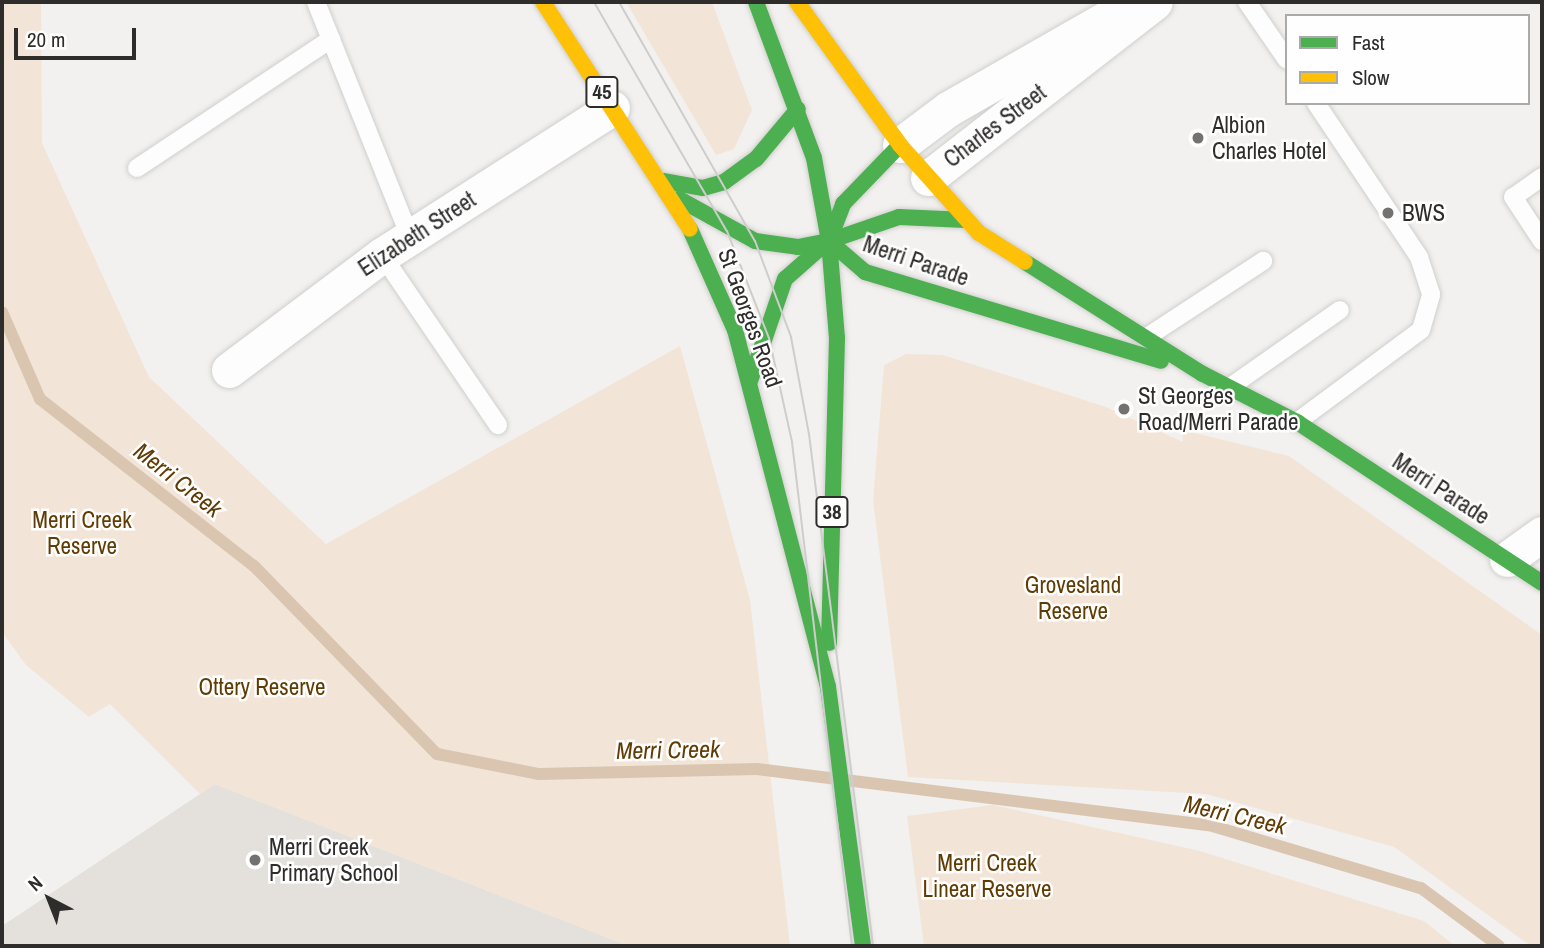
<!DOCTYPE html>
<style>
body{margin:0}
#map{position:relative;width:1544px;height:948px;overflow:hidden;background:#f2f1ef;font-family:"Archivo Narrow",sans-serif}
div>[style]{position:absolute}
.built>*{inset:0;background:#e4e0db}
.green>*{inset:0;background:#f2e5d7}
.stream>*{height:12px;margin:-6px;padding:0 6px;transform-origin:6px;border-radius:6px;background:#dac6b0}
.roads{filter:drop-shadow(0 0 2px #cfcfcd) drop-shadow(0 0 2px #cfcfcd)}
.lane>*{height:18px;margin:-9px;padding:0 9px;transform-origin:9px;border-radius:9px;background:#fdfdfd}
.street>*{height:35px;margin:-17.5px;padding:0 17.5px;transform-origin:17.5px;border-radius:17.5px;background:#fdfdfd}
.fast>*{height:16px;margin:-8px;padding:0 8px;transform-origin:8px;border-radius:8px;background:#4caf50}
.slow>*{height:16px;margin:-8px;padding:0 8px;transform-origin:8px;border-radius:8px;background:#ffc107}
.tram>*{height:2px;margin:-1px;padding:0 1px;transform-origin:1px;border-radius:1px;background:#cdcdcc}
.dots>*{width:19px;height:19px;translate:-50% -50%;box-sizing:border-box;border:4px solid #fffefe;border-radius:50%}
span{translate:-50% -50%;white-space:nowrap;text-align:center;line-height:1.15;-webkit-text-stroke:5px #fffefe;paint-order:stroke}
.shield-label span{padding:2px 5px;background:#fffefe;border:2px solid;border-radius:5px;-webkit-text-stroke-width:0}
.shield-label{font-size:21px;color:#2e2d2c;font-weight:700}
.poi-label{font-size:23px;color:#2e2d2c}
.left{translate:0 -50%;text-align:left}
.street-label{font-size:23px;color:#2e2d2c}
.park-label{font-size:23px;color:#603c03}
.water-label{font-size:24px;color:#603b03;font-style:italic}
.frame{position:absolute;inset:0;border:4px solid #2e2d2c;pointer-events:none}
.legend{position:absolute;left:1285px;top:14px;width:245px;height:91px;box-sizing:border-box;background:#fffefe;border:2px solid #abaaaa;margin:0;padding:9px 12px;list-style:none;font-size:21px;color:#2e2d2c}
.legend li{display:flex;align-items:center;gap:14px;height:35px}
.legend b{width:35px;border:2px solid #abaaaa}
.north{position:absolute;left:14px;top:864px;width:70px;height:70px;-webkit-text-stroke:5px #fffefe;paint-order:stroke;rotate:318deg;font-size:19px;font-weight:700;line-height:28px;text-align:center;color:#2e2d2c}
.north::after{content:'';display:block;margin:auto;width:24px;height:32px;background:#2e2d2c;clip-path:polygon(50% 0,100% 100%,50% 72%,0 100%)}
.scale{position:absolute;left:14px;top:28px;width:122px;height:32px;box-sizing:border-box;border:4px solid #2e2d2c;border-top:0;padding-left:9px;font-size:21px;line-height:24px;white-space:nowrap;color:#2e2d2c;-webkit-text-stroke:5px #fffefe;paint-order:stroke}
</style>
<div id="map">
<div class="built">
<div style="clip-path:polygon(215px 784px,629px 946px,2px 946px,2px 926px)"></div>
</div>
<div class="green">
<div style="clip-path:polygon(2px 2px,41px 2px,42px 143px,149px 377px,326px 544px,680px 346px,750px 600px,790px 946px,629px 946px,215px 784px,200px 794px,110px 704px,89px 717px,26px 665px,2px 632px,2px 312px,32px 379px,2px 299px)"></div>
<div style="clip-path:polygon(626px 2px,712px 2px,752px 110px,734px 149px,716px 155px)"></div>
<div style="clip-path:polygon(906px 354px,943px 355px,997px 372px,1106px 407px,1183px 442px,1182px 430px,1289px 456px,1542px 635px,1542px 946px,1531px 946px,1394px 847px,1206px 794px,908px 777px,873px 501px,884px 365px)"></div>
<div style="clip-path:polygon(993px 805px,1200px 851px,1424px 921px,1455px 946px,924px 946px,907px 816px)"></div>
</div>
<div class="stream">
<div style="left:2px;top:312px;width:95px;rotate:66.4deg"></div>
<div style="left:40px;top:399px;width:271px;rotate:38deg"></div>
<div style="left:254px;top:566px;width:262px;rotate:45.8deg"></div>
<div style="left:437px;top:754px;width:104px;rotate:11.1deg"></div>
<div style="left:539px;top:774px;width:218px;rotate:-1.3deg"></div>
<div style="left:757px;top:769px;width:455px;rotate:7.1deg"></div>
<div style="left:1209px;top:825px;width:221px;rotate:16.6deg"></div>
<div style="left:1421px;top:888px;width:97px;rotate:36.6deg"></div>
</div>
<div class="roads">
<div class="lane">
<div style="left:316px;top:2px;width:253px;rotate:68.2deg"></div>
<div style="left:1247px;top:2px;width:70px;rotate:55.4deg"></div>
<div style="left:137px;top:168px;width:233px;rotate:-33.6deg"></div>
<div style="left:1542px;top:177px;width:35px;rotate:145deg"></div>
<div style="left:1513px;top:197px;width:53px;rotate:56.6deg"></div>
<div style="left:382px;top:255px;width:206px;rotate:55.7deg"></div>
<div style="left:1147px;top:337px;width:139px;rotate:-33.2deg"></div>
<div style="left:1230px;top:387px;width:134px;rotate:-35deg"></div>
<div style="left:1297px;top:422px;width:154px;rotate:-36.6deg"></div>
<div style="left:1421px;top:330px;width:37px;rotate:-74deg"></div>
<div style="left:1431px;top:294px;width:39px;rotate:-108deg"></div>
<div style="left:1419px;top:257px;width:185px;rotate:-123.8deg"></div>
</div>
<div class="street">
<div style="left:900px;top:145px;width:60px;rotate:-36.9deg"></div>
<div style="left:948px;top:109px;width:189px;rotate:-29.8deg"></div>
<div style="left:928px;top:178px;width:287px;rotate:-37.8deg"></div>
<div style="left:229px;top:370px;width:191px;rotate:-36.9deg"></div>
<div style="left:382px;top:255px;width:273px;rotate:-32.6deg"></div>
<div style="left:1507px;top:559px;width:43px;rotate:-35.5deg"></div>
</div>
<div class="fast">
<div style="left:756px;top:2px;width:166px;rotate:69.6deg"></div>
<div style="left:814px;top:158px;width:84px;rotate:79.8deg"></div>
<div style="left:829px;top:241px;width:97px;rotate:85.3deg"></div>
<div style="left:837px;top:338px;width:305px;rotate:91.5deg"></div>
<div style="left:663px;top:181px;width:41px;rotate:9.9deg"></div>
<div style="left:703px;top:188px;width:22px;rotate:-16deg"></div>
<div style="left:724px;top:182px;width:39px;rotate:-36deg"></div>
<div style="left:756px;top:159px;width:65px;rotate:-50deg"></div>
<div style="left:679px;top:199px;width:87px;rotate:28.9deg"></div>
<div style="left:755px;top:241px;width:43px;rotate:7.9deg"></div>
<div style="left:798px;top:247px;width:32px;rotate:-11deg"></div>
<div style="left:690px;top:229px;width:111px;rotate:66deg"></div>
<div style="left:735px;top:330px;width:369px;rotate:75.4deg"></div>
<div style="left:828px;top:687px;width:261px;rotate:82.3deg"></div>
<div style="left:829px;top:241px;width:48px;rotate:40.7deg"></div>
<div style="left:865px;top:272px;width:309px;rotate:16.7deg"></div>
<div style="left:829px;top:241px;width:74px;rotate:-18.9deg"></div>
<div style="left:899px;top:217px;width:67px;rotate:2.6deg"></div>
<div style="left:829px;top:241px;width:40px;rotate:-69deg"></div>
<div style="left:843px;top:204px;width:82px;rotate:-46deg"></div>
<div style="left:1025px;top:262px;width:210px;rotate:32.2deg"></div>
<div style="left:1203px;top:374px;width:106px;rotate:27.1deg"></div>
<div style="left:1297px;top:422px;width:293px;rotate:33.3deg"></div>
<div style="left:750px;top:381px;width:108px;rotate:-71.1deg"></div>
<div style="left:785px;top:279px;width:56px;rotate:-41.4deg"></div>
</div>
<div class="slow">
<div style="left:543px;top:2px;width:270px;rotate:57.1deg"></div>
<div style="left:797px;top:2px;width:176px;rotate:54.2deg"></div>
<div style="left:900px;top:145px;width:118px;rotate:48.1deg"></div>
<div style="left:979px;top:233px;width:54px;rotate:32.2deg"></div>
</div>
</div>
<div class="tram">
<div style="left:594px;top:2px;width:265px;rotate:59.9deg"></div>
<div style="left:727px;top:231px;width:115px;rotate:68.6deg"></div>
<div style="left:769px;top:338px;width:107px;rotate:77.5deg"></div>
<div style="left:792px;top:442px;width:508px;rotate:83.21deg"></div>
<div style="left:619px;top:2px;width:275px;rotate:60.4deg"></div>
<div style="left:755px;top:241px;width:103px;rotate:69.4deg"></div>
<div style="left:791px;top:337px;width:99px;rotate:79.5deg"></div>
<div style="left:809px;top:434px;width:516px;rotate:82.87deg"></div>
</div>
<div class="dots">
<div style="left:1198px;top:138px;background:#737270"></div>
<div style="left:1388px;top:213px;background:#737270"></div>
<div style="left:1124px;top:409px;background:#737270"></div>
<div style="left:255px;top:860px;background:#737270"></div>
</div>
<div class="shield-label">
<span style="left:602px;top:92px">45</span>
<span style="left:832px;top:512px">38</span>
</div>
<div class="poi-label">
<span class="left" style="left:1212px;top:138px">Albion<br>Charles Hotel</span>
<span class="left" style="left:1402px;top:213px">BWS</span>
<span class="left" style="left:1138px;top:409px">St Georges<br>Road/Merri Parade</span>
<span class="left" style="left:269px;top:860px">Merri Creek<br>Primary School</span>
</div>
<div class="street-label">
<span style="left:995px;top:126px;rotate:-37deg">Charles Street</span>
<span style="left:417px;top:234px;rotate:-33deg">Elizabeth Street</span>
<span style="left:916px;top:261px;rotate:19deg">Merri Parade</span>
<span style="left:750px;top:318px;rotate:70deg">St Georges Road</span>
<span style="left:1441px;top:489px;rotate:33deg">Merri Parade</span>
</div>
<div class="park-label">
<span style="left:82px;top:533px">Merri Creek<br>Reserve</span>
<span style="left:1073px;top:598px">Grovesland<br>Reserve</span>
<span style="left:262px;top:687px">Ottery Reserve</span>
<span style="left:987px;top:876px">Merri Creek<br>Linear Reserve</span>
</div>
<div class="water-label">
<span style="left:178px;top:480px;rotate:38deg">Merri Creek</span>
<span style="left:668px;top:750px;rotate:-1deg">Merri Creek</span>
<span style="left:1235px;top:815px;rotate:13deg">Merri Creek</span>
</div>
<div class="frame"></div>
<ul class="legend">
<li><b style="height:9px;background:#4caf50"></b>Fast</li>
<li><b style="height:9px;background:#ffc107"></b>Slow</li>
</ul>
<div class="north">N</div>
<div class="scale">20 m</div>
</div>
